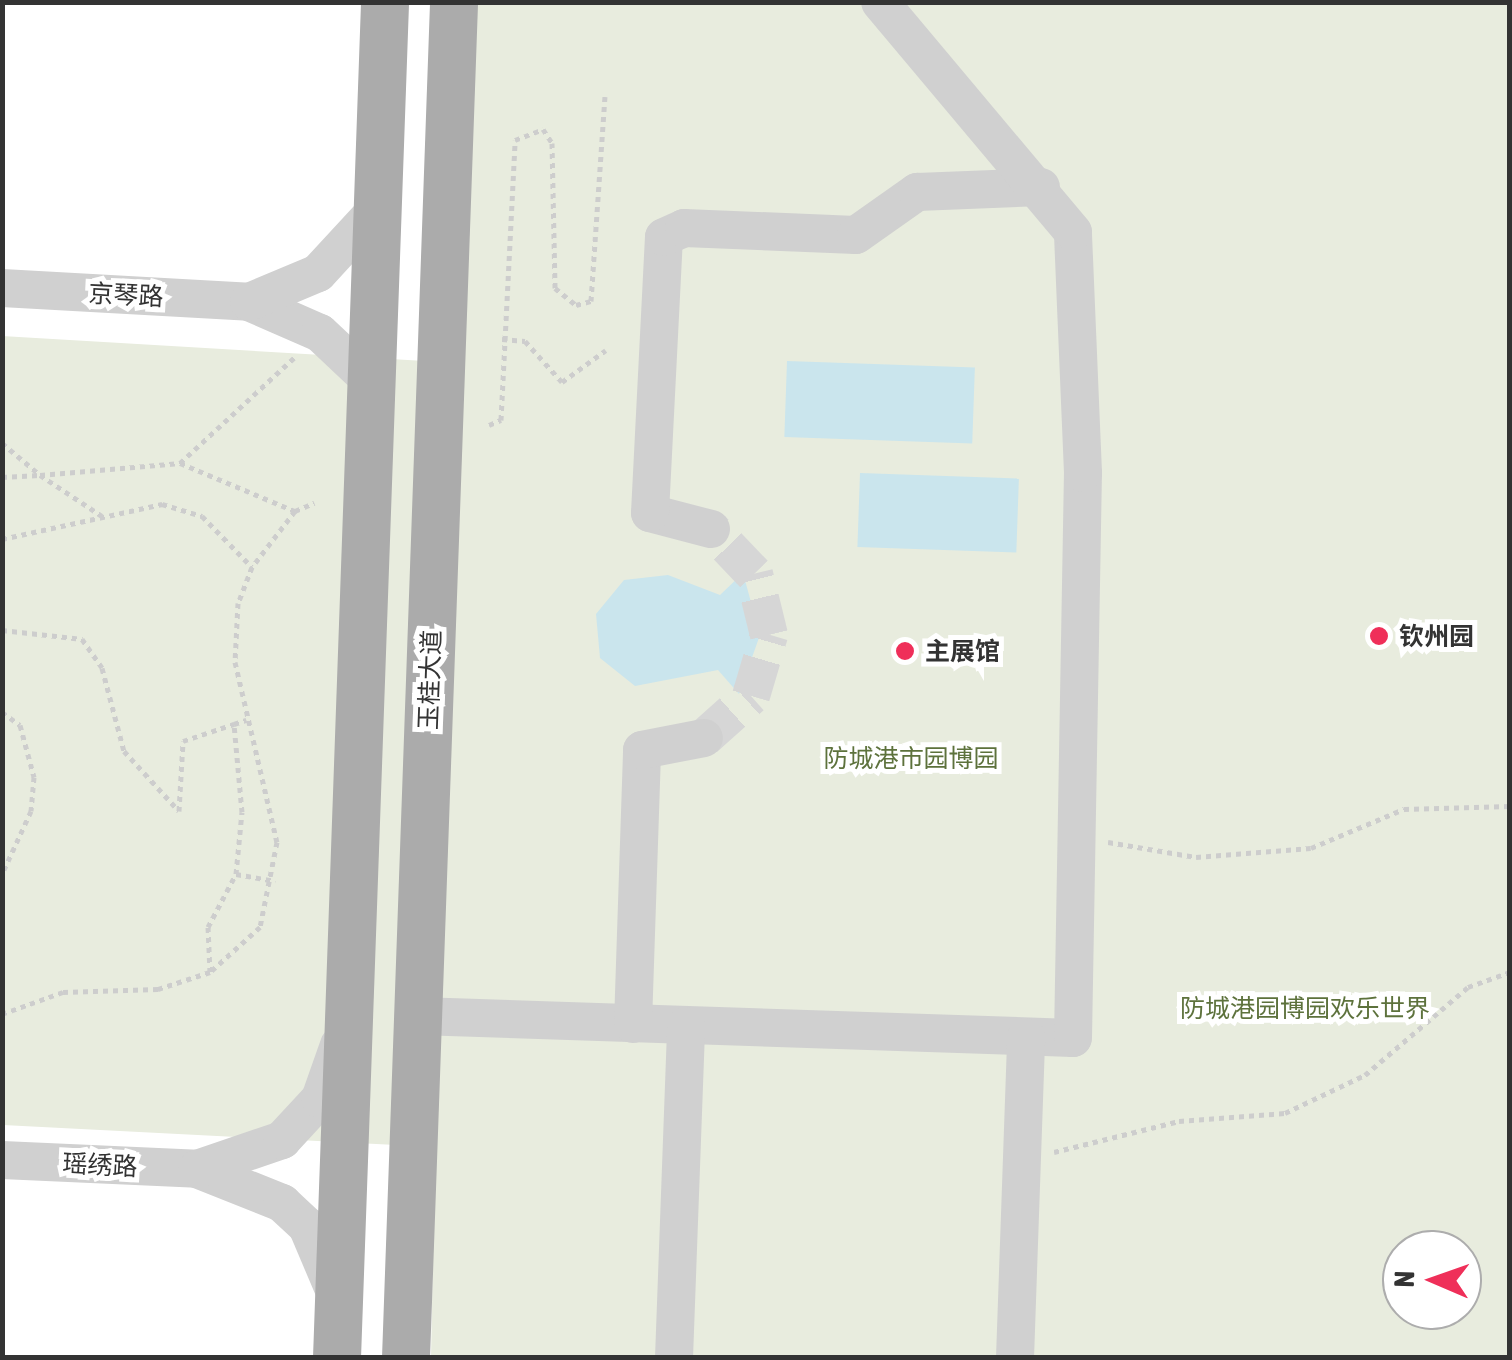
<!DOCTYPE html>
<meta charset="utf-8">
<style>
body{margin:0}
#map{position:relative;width:1512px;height:1360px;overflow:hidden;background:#fff;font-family:"Asap Condensed","Noto Sans SC",sans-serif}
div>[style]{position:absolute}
.green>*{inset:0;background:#e8ecde}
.water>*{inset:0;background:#cae5ed;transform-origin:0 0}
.minor-tunnel>*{height:38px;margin-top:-19px;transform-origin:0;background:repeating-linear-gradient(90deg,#d6d6d6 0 38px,transparent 0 57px)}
.path>*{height:5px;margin-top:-2.5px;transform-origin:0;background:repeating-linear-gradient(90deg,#cdcdcd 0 5px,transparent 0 10px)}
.minor>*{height:38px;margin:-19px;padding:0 19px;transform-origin:19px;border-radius:19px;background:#d0d0d0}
.major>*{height:48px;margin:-24px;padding:0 24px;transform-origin:24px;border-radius:24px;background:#ababab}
.dots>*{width:28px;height:28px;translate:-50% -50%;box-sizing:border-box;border:5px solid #fff;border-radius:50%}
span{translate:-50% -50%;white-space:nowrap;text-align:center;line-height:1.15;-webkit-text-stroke:10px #fff;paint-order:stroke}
.street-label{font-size:25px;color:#333}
.poi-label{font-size:25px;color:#333;font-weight:700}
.left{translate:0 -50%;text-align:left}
.park-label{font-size:25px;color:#5d723c}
.frame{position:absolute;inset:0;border:5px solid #333;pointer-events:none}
.north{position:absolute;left:1382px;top:1230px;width:100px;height:100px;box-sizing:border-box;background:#fff;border:2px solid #adadad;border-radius:50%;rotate:272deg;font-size:28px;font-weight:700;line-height:40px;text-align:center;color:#333}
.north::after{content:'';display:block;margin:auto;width:35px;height:45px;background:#ef2f59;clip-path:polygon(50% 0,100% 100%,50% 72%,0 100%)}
</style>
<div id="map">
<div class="green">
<div style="clip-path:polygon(evenodd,471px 3px,1509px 3px,1509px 1357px,431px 1357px,435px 1147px,3px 1125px,2px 336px,459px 363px,471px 3px,1402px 1250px,1462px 1250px,1462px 1310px,1402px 1310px,1402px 1250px)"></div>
</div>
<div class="water">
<div style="left:787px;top:361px;width:188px;height:76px;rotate:2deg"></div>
<div style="left:860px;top:473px;width:159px;height:74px;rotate:2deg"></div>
<div style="clip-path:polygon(743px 573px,760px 635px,739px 694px,718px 670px,635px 686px,600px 658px,596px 614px,624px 580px,668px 575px,720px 595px)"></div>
</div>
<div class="minor-tunnel">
<div style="left:704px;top:738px;width:63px;rotate:-41.8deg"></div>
<div style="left:751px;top:696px;width:64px;rotate:-73.6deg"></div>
<div style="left:769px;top:635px;width:63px;rotate:-103.8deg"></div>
<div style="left:754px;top:574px;width:62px;rotate:-133.7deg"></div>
</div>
<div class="path">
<div style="left:502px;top:339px;width:23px;rotate:5deg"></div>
<div style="left:525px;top:341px;width:55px;rotate:47.9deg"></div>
<div style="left:562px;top:382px;width:54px;rotate:-36deg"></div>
<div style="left:489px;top:425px;width:13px;rotate:-23deg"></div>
<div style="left:501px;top:420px;width:280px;rotate:-87.1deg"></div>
<div style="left:515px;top:140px;width:30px;rotate:-21deg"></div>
<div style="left:543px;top:129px;width:17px;rotate:57deg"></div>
<div style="left:552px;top:143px;width:145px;rotate:88.8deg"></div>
<div style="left:555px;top:288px;width:27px;rotate:39deg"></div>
<div style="left:576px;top:305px;width:16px;rotate:-15deg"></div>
<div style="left:591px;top:301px;width:205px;rotate:-86.1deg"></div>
<div style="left:2px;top:443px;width:50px;rotate:40.1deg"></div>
<div style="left:40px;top:475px;width:141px;rotate:-4.9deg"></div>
<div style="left:180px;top:463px;width:125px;rotate:22.7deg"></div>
<div style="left:295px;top:511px;width:71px;rotate:127.5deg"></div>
<div style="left:252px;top:567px;width:39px;rotate:111deg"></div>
<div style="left:238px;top:603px;width:59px;rotate:92.9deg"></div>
<div style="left:235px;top:662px;width:185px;rotate:76.9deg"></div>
<div style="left:277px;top:842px;width:87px;rotate:101.3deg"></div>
<div style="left:260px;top:927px;width:67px;rotate:138deg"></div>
<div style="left:210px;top:972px;width:55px;rotate:161.9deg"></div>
<div style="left:158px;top:989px;width:95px;rotate:178.2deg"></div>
<div style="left:63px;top:992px;width:65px;rotate:160.2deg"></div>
<div style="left:180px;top:463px;width:158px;rotate:-42.7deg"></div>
<div style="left:2px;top:477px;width:38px;rotate:-3deg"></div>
<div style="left:40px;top:475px;width:74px;rotate:33.5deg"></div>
<div style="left:295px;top:511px;width:21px;rotate:-23deg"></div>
<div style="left:2px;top:539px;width:164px;rotate:-12.3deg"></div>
<div style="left:162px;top:504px;width:42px;rotate:16.7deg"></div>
<div style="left:202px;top:516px;width:71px;rotate:45.6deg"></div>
<div style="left:2px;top:630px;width:81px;rotate:6.4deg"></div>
<div style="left:82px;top:639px;width:35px;rotate:55deg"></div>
<div style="left:102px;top:668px;width:86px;rotate:75.2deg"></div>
<div style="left:124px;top:751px;width:81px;rotate:47.5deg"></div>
<div style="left:179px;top:811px;width:70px;rotate:-86.7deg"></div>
<div style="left:183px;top:741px;width:54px;rotate:-18.4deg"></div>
<div style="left:2px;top:712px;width:22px;rotate:36deg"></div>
<div style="left:20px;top:725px;width:54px;rotate:74.9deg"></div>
<div style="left:34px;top:777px;width:34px;rotate:95deg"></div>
<div style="left:31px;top:811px;width:69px;rotate:114.7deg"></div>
<div style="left:1108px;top:842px;width:89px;rotate:9.7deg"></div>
<div style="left:1196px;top:857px;width:115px;rotate:-4.5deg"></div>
<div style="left:1311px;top:848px;width:101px;rotate:-22.8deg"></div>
<div style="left:1404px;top:809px;width:106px;rotate:-1.6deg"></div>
<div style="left:236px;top:874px;width:40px;rotate:10deg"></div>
<div style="left:210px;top:972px;width:45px;rotate:-92.5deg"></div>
<div style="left:208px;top:927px;width:60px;rotate:-62.2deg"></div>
<div style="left:236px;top:874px;width:62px;rotate:-84.5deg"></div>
<div style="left:242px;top:812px;width:88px;rotate:-95.2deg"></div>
<div style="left:234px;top:724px;width:13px;rotate:-18deg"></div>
<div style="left:1054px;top:1152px;width:129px;rotate:-13.9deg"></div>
<div style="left:1179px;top:1121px;width:106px;rotate:-4.3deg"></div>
<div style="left:1285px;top:1113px;width:89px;rotate:-25.4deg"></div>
<div style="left:1365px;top:1075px;width:135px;rotate:-40.5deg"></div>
<div style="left:1468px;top:987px;width:45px;rotate:-19.7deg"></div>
</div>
<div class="minor">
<div style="left:2px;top:288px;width:247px;rotate:3.2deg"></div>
<div style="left:249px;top:302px;width:77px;rotate:23.6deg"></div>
<div style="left:320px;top:333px;width:71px;rotate:43.3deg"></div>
<div style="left:249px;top:302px;width:75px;rotate:-22.8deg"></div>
<div style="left:318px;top:273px;width:88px;rotate:-47.3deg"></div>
<div style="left:711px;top:529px;width:63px;rotate:-165.3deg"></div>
<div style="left:650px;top:513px;width:276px;rotate:-87.1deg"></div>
<div style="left:664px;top:237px;width:22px;rotate:-24deg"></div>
<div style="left:684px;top:228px;width:172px;rotate:2.3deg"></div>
<div style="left:856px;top:235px;width:75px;rotate:-35.2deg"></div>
<div style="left:917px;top:192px;width:124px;rotate:-2.3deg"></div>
<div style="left:418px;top:1016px;width:655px;rotate:1.92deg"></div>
<div style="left:1073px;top:1038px;width:565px;rotate:-88.99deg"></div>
<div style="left:1083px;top:473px;width:241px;rotate:-92.4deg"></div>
<div style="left:1073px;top:232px;width:300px;rotate:-130deg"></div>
<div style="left:633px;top:1024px;width:274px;rotate:-88.1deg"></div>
<div style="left:642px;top:750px;width:63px;rotate:-11deg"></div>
<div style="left:2px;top:1160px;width:195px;rotate:2.6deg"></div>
<div style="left:197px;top:1169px;width:92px;rotate:21.8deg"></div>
<div style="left:282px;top:1203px;width:34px;rotate:43deg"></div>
<div style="left:307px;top:1226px;width:77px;rotate:67.1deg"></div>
<div style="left:197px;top:1169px;width:90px;rotate:-18.8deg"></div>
<div style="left:282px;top:1140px;width:56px;rotate:-47.2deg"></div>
<div style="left:320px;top:1099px;width:57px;rotate:-70.6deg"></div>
<div style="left:674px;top:1358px;width:332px;rotate:-87.9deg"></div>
<div style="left:1015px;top:1358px;width:321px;rotate:-88deg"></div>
</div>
<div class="major">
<div style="left:337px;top:1358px;width:1357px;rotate:-87.97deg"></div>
<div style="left:406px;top:1358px;width:1357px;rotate:-87.97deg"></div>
</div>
<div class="dots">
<div style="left:1379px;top:636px;background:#ef2f59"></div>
<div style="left:905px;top:651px;background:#ef2f59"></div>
</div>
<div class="street-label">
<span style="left:126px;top:295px;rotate:3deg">京琴路</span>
<span style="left:430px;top:680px;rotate:-88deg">玉桂大道</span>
<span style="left:100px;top:1165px;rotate:3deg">瑶绣路</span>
</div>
<div class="poi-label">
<span class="left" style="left:1399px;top:636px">钦州园</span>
<span class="left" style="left:925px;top:651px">主展馆</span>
</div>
<div class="park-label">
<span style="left:911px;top:758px">防城港市园博园</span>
<span style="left:1305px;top:1008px">防城港园博园欢乐世界</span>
</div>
<div class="frame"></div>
<div class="north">N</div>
</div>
